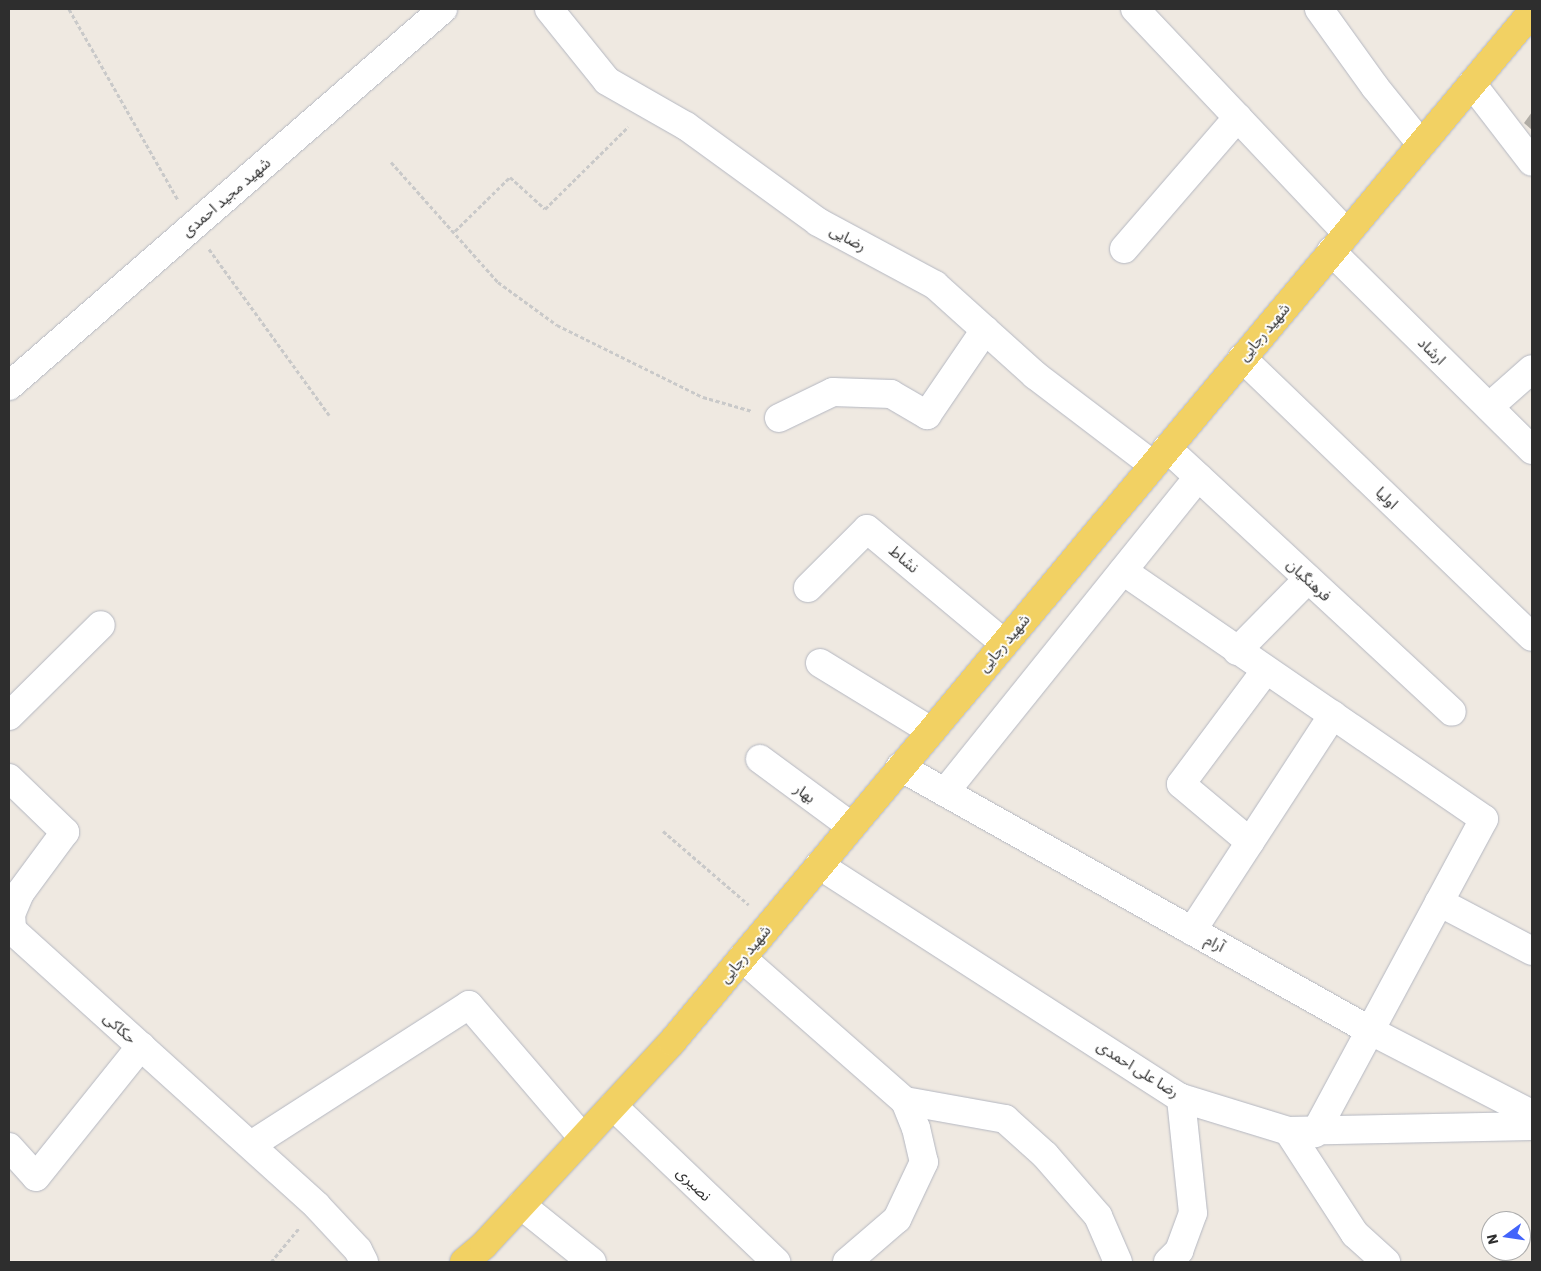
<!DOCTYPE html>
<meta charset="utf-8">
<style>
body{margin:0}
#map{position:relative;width:1541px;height:1271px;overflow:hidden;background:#efe9e1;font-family:"IBM Plex Sans","Noto Sans Arabic",sans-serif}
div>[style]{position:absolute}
.path>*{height:3px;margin-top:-1.5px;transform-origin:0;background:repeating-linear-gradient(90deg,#c9c9c9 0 4px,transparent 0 6.5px)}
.roads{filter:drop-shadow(0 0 1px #b4b7c1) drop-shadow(0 0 1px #b4b7c1)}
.minor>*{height:28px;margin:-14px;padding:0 14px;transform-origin:14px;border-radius:14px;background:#fff}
.major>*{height:28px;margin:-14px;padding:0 14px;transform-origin:14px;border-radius:14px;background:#f2d163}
.wall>*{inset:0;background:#afaba4}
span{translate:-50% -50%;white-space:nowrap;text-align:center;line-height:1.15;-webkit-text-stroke:4px #fff;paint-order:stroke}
.street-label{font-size:15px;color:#2e2e2e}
.frame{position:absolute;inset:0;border:10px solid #2e2e2e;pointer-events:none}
.north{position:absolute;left:1481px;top:1211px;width:50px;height:50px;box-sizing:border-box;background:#fff;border:1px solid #ababab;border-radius:50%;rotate:256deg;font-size:14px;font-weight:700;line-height:20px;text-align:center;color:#2e2e2e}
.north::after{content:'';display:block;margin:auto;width:18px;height:22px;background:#4264fb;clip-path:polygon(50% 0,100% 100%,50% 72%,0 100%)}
</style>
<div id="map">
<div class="path">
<div style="left:69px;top:9px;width:220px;rotate:60.3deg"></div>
<div style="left:391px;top:162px;width:161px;rotate:48.3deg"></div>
<div style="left:498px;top:282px;width:73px;rotate:36.1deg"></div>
<div style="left:557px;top:325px;width:163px;rotate:26.3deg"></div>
<div style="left:703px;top:397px;width:51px;rotate:15.9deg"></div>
<div style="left:455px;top:231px;width:77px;rotate:-44.5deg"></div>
<div style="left:510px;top:177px;width:47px;rotate:42.4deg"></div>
<div style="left:545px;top:209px;width:117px;rotate:-44.7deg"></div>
<div style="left:209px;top:249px;width:205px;rotate:54.1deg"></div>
<div style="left:663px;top:831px;width:113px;rotate:40.7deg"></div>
<div style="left:271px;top:1262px;width:45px;rotate:-50.4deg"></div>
</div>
<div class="roads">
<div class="minor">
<div style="left:549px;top:9px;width:92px;rotate:51.1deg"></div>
<div style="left:607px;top:81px;width:91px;rotate:29.7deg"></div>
<div style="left:686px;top:126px;width:163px;rotate:36deg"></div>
<div style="left:818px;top:222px;width:133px;rotate:28.3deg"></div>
<div style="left:935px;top:285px;width:135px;rotate:42deg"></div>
<div style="left:1035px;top:375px;width:148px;rotate:37.3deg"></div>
<div style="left:1135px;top:9px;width:308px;rotate:46.6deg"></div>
<div style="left:1319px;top:9px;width:96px;rotate:54.3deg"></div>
<div style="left:1375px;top:87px;width:73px;rotate:51.1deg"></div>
<div style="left:1472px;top:84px;width:98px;rotate:52.4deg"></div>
<div style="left:1124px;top:249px;width:174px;rotate:-49.2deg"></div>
<div style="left:1331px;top:251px;width:283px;rotate:44.7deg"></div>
<div style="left:1242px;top:358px;width:402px;rotate:43.9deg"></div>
<div style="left:9px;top:386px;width:575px;rotate:-40.98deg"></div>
<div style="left:1489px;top:407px;width:57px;rotate:-41.5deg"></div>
<div style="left:779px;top:418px;width:60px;rotate:-25.7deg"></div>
<div style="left:833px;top:392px;width:58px;rotate:2deg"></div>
<div style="left:891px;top:394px;width:42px;rotate:30.3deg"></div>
<div style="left:927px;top:415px;width:103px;rotate:-55.7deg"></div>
<div style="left:1167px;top:448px;width:388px;rotate:42.8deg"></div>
<div style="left:1123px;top:571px;width:438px;rotate:34.5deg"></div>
<div style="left:1484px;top:819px;width:357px;rotate:118.3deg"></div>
<div style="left:808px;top:588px;width:83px;rotate:-45deg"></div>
<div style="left:867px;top:529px;width:178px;rotate:39.8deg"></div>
<div style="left:1237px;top:651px;width:101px;rotate:-45.4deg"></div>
<div style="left:820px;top:663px;width:130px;rotate:31.5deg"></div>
<div style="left:9px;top:716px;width:129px;rotate:-44.7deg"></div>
<div style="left:760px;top:759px;width:113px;rotate:36.4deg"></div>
<div style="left:900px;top:767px;width:538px;rotate:29.28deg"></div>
<div style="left:1369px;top:1030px;width:183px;rotate:27.3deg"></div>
<div style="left:9px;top:778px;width:78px;rotate:44deg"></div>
<div style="left:65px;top:832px;width:76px;rotate:126.4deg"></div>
<div style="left:20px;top:893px;width:23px;rotate:113deg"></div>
<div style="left:11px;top:914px;width:16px;rotate:86deg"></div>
<div style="left:12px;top:930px;width:411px;rotate:42.1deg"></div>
<div style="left:317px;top:1206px;width:60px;rotate:47deg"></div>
<div style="left:358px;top:1250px;width:13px;rotate:63deg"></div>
<div style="left:945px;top:792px;width:404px;rotate:-51.2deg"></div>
<div style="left:1250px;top:842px;width:90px;rotate:-140deg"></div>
<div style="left:1181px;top:784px;width:142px;rotate:-53.3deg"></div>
<div style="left:819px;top:865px;width:431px;rotate:32.8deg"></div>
<div style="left:1181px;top:1098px;width:112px;rotate:17.1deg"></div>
<div style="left:1288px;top:1131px;width:244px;rotate:-1.2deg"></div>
<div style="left:1439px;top:902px;width:105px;rotate:27.8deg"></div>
<div style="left:1192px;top:931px;width:258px;rotate:-56.9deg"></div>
<div style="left:742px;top:958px;width:217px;rotate:41.3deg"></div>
<div style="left:905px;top:1101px;width:29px;rotate:68deg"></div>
<div style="left:916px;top:1128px;width:35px;rotate:77deg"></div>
<div style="left:924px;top:1162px;width:63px;rotate:115.3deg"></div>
<div style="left:897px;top:1219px;width:66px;rotate:139.3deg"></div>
<div style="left:905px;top:1101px;width:102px;rotate:10.2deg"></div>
<div style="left:1005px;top:1119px;width:54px;rotate:42deg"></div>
<div style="left:1045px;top:1155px;width:81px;rotate:49deg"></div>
<div style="left:1098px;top:1216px;width:50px;rotate:66.5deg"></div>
<div style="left:613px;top:1106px;width:226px;rotate:43.7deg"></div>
<div style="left:1288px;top:1131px;width:123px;rotate:57deg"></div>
<div style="left:1355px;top:1234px;width:42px;rotate:42.1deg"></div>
<div style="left:251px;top:1145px;width:259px;rotate:-32.7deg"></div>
<div style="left:469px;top:1005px;width:175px;rotate:49.4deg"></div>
<div style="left:9px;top:1147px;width:40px;rotate:48deg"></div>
<div style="left:36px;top:1177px;width:168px;rotate:-51.3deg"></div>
<div style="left:521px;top:1205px;width:91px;rotate:38.8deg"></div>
<div style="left:1168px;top:1262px;width:16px;rotate:-45deg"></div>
<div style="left:1179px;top:1251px;width:40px;rotate:-69.8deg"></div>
<div style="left:1193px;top:1213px;width:116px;rotate:-96deg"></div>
</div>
<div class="major">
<div style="left:464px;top:1262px;width:26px;rotate:-40deg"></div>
<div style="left:484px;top:1245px;width:277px;rotate:-47.2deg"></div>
<div style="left:672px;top:1042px;width:1342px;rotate:-50.14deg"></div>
</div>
</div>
<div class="wall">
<div style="clip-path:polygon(1532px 112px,1532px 130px,1524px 123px)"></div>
</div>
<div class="street-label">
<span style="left:226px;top:197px;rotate:-41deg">شهید مجید احمدی</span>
<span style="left:848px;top:238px;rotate:28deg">رضایی</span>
<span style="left:1264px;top:332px;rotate:-50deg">شهید رجایی</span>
<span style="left:1432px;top:351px;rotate:45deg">ارشاد</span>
<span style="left:1387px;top:498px;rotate:44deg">اولیا</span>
<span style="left:904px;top:559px;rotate:40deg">نشاط</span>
<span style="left:1309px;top:580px;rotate:43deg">فرهنگیان</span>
<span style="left:1004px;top:643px;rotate:-50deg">شهید رجایی</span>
<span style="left:805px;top:793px;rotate:36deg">بهار</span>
<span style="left:1215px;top:943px;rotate:29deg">آرام</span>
<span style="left:745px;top:954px;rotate:-50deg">شهید رجایی</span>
<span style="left:120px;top:1028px;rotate:42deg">حکاکی</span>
<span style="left:1138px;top:1069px;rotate:32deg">رضا علی احمدی</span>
<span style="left:694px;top:1184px;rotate:44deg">نصیری</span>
</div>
<div class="frame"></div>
<div class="north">N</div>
</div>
